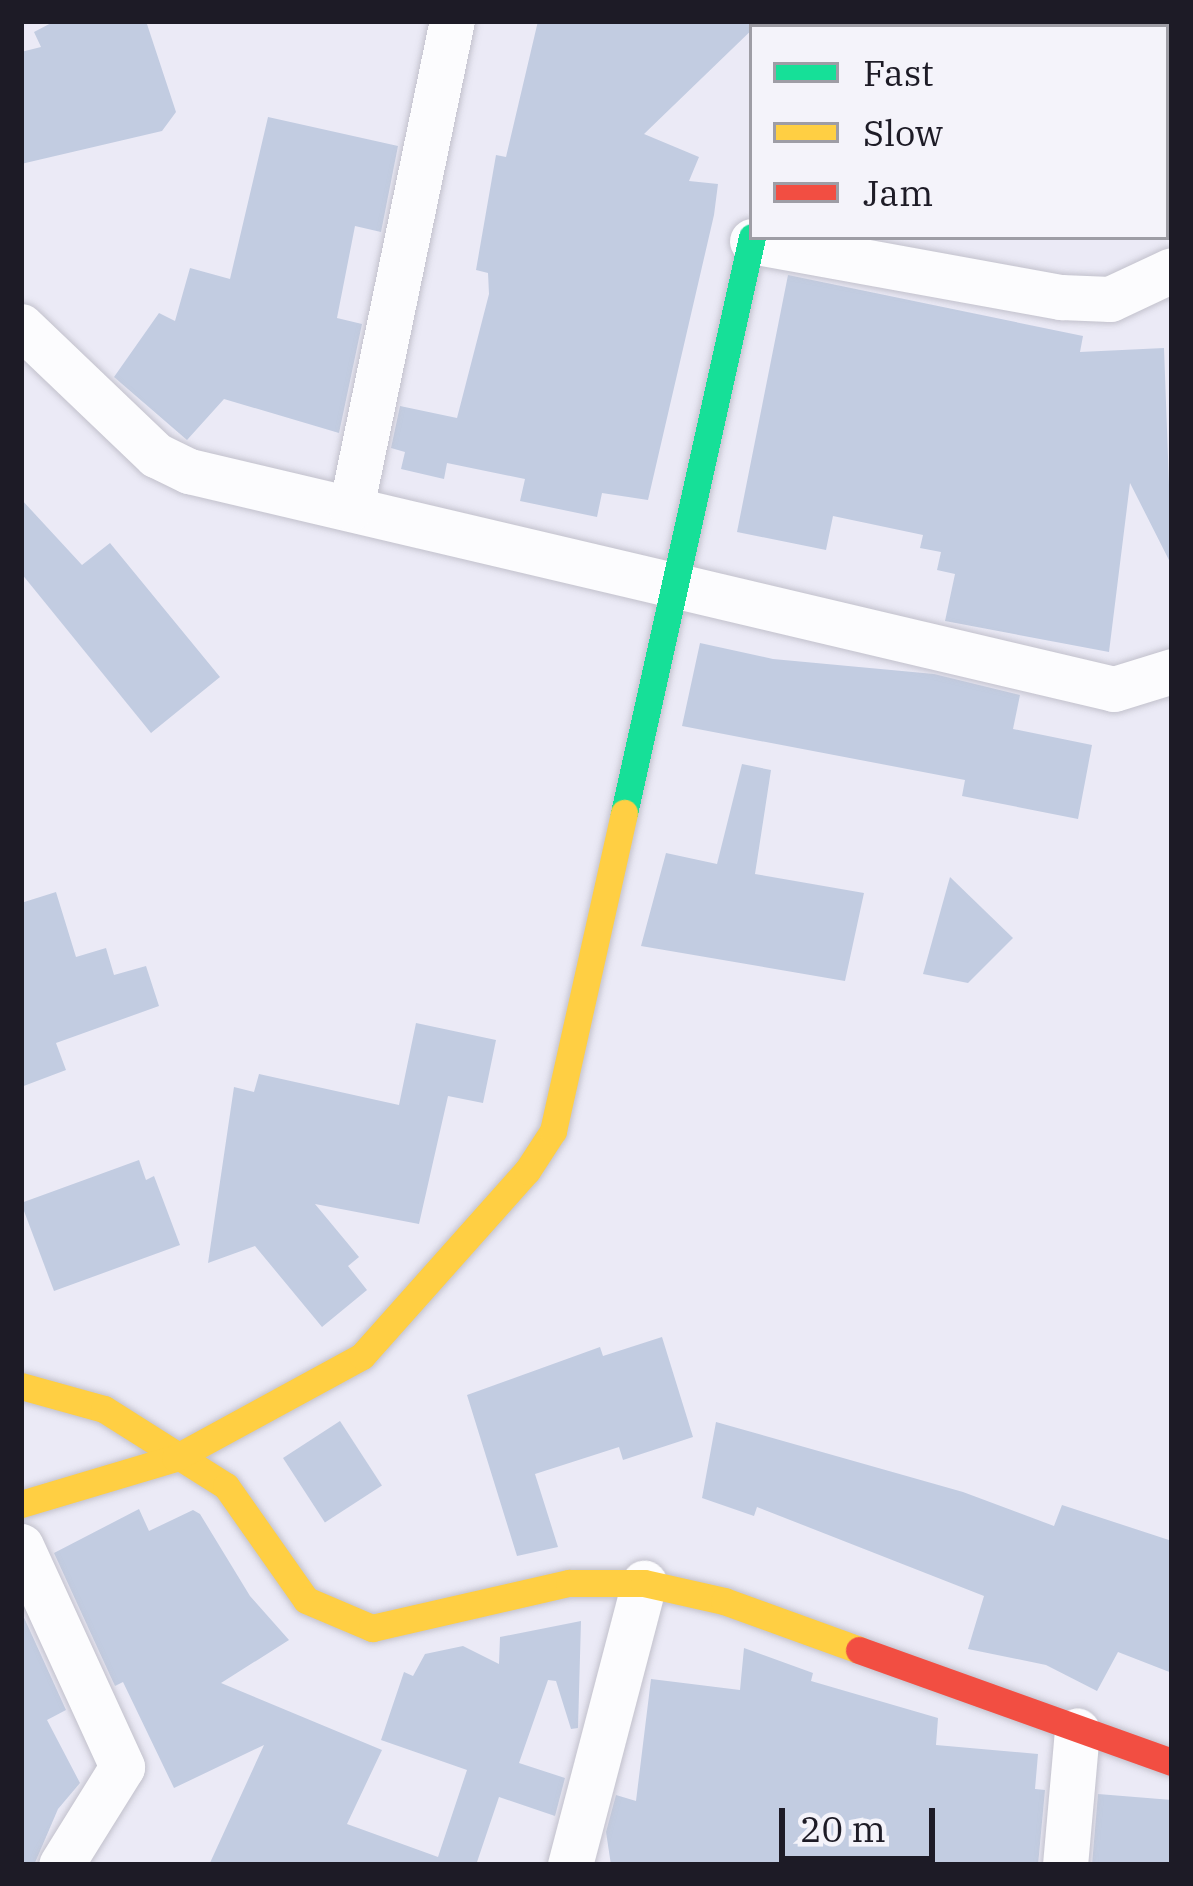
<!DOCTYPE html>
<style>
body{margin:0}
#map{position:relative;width:1193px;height:1886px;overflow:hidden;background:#ebeaf6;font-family:"IBM Plex Serif",serif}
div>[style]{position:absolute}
.building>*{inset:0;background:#c2cce1;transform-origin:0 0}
.roads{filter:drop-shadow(0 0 3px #c2c1cc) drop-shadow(0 0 3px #c2c1cc)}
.street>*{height:45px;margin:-22.5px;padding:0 22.5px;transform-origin:22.5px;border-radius:22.5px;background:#fcfcfe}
.fast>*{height:27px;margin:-13.5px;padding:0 13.5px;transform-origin:13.5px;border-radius:13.5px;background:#16e098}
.slow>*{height:27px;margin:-13.5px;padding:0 13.5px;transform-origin:13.5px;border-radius:13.5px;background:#ffcf43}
.jam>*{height:27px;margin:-13.5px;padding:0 13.5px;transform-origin:13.5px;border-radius:13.5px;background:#f24e42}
span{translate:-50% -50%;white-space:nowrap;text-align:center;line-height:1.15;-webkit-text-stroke:9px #f4f3fa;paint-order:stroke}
.frame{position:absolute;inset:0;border:24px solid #1d1b26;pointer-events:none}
.legend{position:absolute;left:749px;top:24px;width:420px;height:216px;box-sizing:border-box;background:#f4f3fa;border:3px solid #9e9da5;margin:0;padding:15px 21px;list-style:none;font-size:36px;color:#1d1b26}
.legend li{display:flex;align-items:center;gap:24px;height:60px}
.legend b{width:60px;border:3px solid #9e9da5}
.scale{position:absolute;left:779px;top:1808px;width:156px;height:54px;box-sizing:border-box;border:6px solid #1d1b26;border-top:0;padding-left:15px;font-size:36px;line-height:42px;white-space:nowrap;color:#1d1b26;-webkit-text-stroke:9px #f4f3fa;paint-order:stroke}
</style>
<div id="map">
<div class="building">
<div style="clip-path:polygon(55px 21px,146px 21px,176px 112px,162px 131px,21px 164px,21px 52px,41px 47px,34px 32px)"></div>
<div style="clip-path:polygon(538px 21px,761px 21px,644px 134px,699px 157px,689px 181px,718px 184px,714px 215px,648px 500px,602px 493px,597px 517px,520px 501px,525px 479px,447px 463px,444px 479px,401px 469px,405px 452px,391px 448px,400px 406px,457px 418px,489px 294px,488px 273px,476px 270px,496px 155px,506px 157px)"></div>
<div style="clip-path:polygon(268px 117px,398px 146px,381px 232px,355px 226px,337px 318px,362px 324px,339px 433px,224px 399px,187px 440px,114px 377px,159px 313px,175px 321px,190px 268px,230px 279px)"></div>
<div style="clip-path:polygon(788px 275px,1083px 336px,1080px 352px,1164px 348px,1172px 566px,1130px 483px,1109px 652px,945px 621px,955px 574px,937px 570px,941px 552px,920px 548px,923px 535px,833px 516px,826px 550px,737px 532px)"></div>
<div style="clip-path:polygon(21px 499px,82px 565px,110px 543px,220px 677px,151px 733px,21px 573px)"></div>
<div style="clip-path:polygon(700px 643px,773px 659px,934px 674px,1020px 695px,1013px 729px,1092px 745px,1078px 819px,962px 796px,965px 780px,682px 726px)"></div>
<div style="clip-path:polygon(742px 764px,771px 770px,755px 874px,864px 893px,845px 981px,641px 946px,666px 853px,717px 864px)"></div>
<div style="clip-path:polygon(950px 877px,1013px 938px,968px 983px,923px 974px)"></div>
<div style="clip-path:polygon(56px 892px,76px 957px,106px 948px,114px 975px,146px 966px,159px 1006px,56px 1043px,66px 1070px,21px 1087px,21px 903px)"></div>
<div style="clip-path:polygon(416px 1023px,496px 1040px,483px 1103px,448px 1096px,419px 1224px,315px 1204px,359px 1257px,348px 1266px,367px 1290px,322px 1327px,255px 1246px,208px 1263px,234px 1087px,254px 1092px,259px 1074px,399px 1105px)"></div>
<div style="clip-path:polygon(139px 1160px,146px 1180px,154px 1176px,180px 1245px,54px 1291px,21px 1203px)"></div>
<div style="clip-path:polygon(662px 1337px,693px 1437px,623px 1460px,619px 1447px,535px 1474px,558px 1547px,517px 1556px,467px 1395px,600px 1347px,603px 1356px)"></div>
<div style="left:340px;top:1421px;width:77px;height:68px;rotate:57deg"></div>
<div style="clip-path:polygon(716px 1422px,963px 1492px,1054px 1526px,1062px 1505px,1172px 1541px,1172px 1673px,1118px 1652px,1097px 1691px,1046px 1665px,968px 1649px,984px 1596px,757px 1507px,754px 1516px,702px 1498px)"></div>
<div style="clip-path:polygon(139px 1509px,149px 1531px,193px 1510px,200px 1514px,250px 1596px,289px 1640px,221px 1683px,382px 1750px,347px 1824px,438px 1857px,467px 1770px,381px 1740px,404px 1672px,413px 1676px,425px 1654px,463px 1646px,499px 1664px,500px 1637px,581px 1621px,578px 1728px,571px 1729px,556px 1681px,548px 1680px,519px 1763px,565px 1778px,555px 1816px,499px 1797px,476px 1865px,209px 1865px,264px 1745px,174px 1788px,123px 1682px,115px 1686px,54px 1553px)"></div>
<div style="clip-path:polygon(21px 1611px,66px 1710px,47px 1720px,80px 1783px,58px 1809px,34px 1865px,21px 1865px)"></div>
<div style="clip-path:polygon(744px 1648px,813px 1673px,811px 1681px,938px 1718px,936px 1745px,1038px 1754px,1035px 1789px,1045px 1790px,1038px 1865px,611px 1865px,606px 1832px,616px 1795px,636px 1801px,651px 1679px,740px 1690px)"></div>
<div style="clip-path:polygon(1098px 1794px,1172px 1800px,1172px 1865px,1092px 1865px)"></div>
</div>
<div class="roads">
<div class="street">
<div style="left:752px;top:241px;width:314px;rotate:10.3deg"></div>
<div style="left:1061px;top:297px;width:49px;rotate:2.3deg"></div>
<div style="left:1110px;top:299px;width:68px;rotate:-25.1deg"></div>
<div style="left:21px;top:326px;width:187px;rotate:43.7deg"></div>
<div style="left:156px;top:455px;width:37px;rotate:26deg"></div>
<div style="left:189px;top:471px;width:950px;rotate:13.26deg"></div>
<div style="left:1114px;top:689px;width:61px;rotate:-17.2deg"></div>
<div style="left:351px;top:508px;width:497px;rotate:-78.3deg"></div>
<div style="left:21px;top:1546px;width:243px;rotate:65.4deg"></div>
<div style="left:122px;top:1767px;width:115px;rotate:121.9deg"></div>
<div style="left:570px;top:1865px;width:292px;rotate:-75.3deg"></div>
<div style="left:1065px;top:1865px;width:135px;rotate:-84.9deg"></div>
</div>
<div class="fast">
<div style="left:624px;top:813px;width:590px;rotate:-77.47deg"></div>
</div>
<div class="slow">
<div style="left:21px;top:1386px;width:86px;rotate:15.5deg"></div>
<div style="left:104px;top:1409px;width:144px;rotate:32.3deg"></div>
<div style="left:226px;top:1486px;width:139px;rotate:54.9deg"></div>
<div style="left:306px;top:1600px;width:72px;rotate:23deg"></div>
<div style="left:372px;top:1628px;width:202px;rotate:-12.9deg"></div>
<div style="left:569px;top:1583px;width:75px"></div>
<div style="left:644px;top:1583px;width:82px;rotate:12.7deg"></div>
<div style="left:724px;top:1601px;width:144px;rotate:19.9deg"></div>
<div style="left:21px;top:1504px;width:161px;rotate:-16.6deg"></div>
<div style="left:175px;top:1458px;width:213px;rotate:-28.6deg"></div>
<div style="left:362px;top:1356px;width:248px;rotate:-48.3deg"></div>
<div style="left:527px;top:1171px;width:48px;rotate:-57deg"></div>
<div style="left:553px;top:1131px;width:326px;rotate:-77.4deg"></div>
</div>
<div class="jam">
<div style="left:909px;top:27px;width:8px;rotate:-45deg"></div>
<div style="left:859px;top:1650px;width:332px;rotate:19.7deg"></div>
</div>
</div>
<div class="frame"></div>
<ul class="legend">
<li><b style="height:15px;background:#16e098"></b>Fast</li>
<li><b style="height:15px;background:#ffcf43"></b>Slow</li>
<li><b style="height:15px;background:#f24e42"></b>Jam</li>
</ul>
<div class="scale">20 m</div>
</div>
